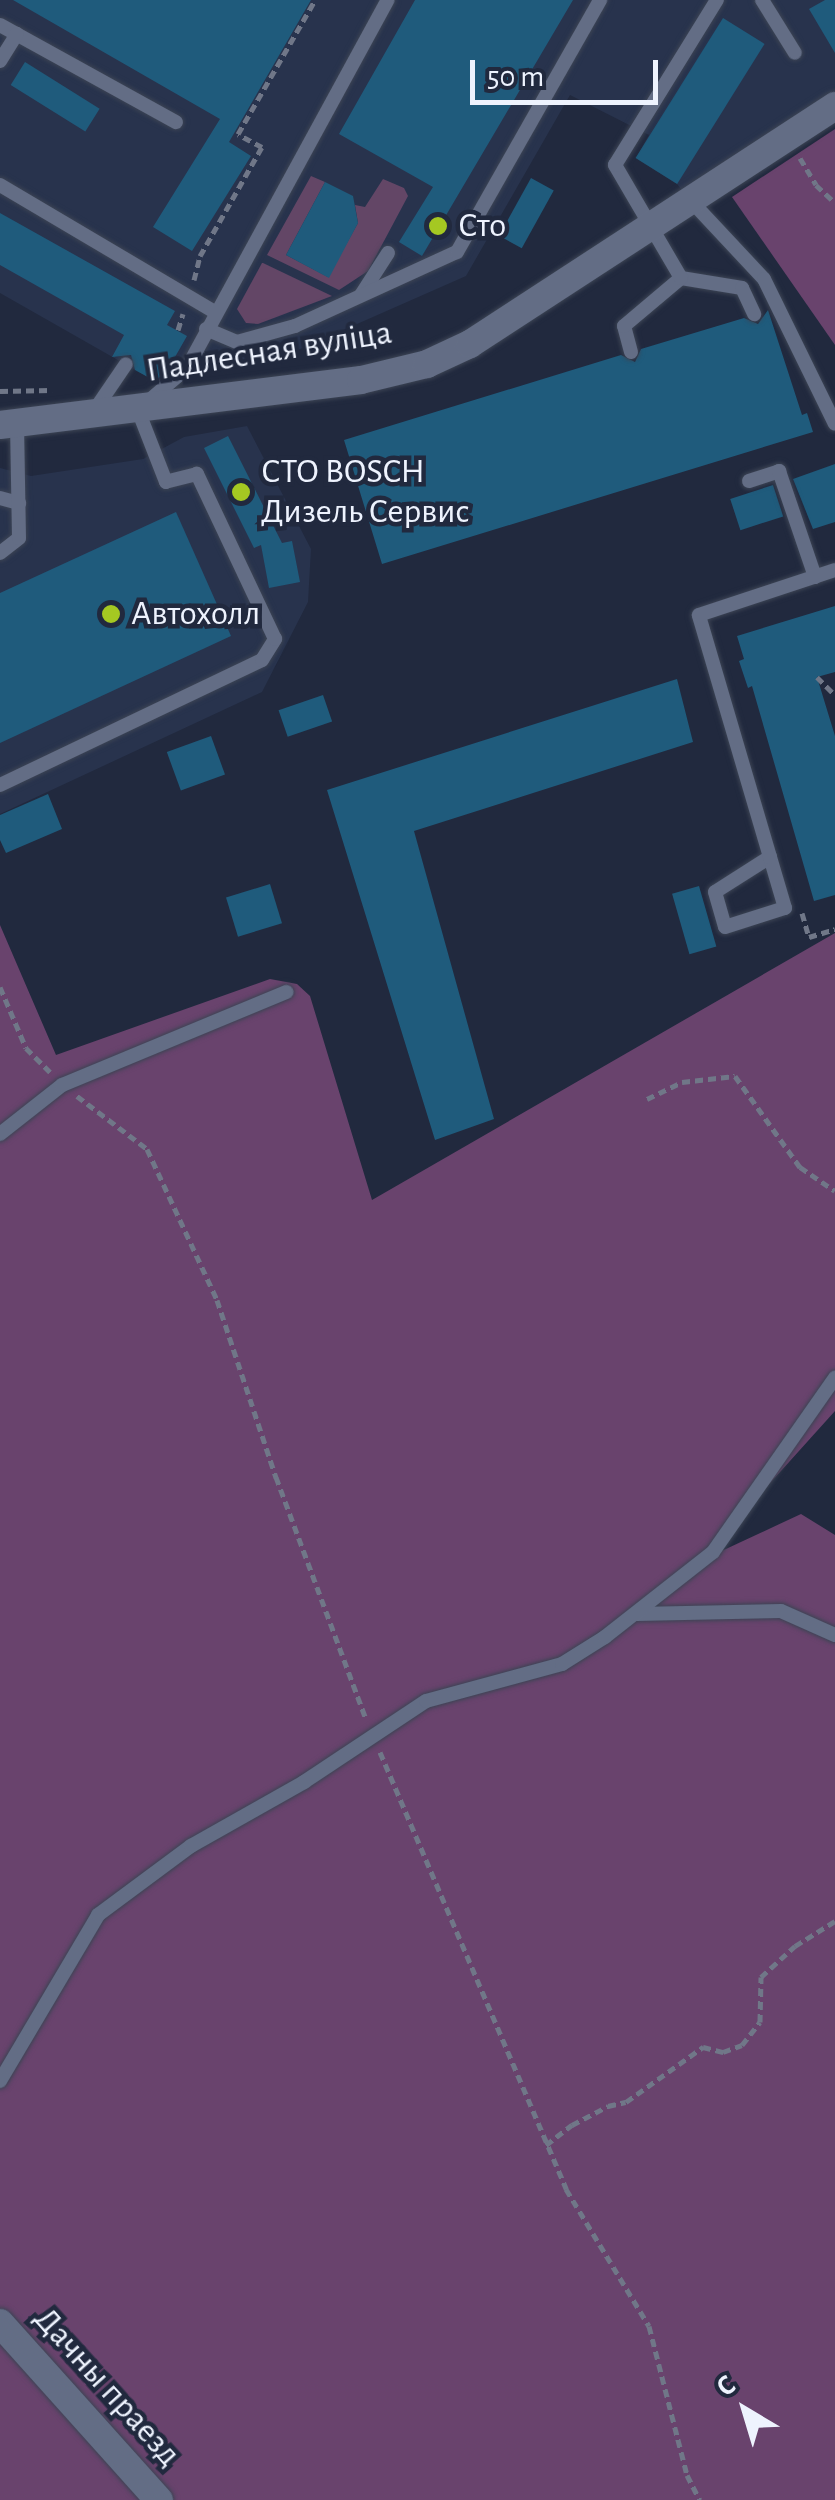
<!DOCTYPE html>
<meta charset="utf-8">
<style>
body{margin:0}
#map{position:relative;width:835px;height:2500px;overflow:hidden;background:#21293e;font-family:"Alegreya Sans",sans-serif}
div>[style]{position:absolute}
.built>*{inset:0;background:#28334d}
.green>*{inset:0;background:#634666}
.forest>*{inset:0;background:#69436d}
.building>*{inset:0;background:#1f5b7c;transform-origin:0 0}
.path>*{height:5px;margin-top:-2.5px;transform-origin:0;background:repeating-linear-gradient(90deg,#707788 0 8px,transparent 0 13px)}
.roads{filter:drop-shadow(0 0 2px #3c4454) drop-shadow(0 0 2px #3c4454)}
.service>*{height:14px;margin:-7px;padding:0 7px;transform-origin:7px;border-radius:7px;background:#636d85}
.minor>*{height:28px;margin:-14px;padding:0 14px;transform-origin:14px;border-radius:14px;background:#636d85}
.dots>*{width:28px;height:28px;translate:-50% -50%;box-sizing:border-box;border:5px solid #21293e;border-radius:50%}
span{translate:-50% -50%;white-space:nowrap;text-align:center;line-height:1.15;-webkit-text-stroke:9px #21293e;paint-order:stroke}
.poi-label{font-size:35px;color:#eef3fe}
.left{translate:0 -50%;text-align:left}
.street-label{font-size:35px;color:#eef3fe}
.north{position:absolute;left:695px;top:2360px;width:100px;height:100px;-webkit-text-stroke:8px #21293e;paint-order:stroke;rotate:322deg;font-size:28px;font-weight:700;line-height:40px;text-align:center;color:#eef3fe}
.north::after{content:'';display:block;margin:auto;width:35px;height:45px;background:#eef3fe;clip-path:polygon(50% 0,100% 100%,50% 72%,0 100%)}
.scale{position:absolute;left:470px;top:60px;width:188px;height:45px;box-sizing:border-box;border:5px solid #eef3fe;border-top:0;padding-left:12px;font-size:30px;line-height:35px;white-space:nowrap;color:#eef3fe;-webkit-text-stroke:8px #21293e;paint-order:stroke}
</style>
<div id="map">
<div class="built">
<div style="clip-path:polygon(0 0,835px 0,835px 91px,685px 194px,677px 184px,636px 158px,649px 135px,570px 95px,466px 276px,298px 350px,202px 376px,174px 360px,160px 384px,0 293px)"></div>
<div style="clip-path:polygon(247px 426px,311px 549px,308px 602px,262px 692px,0 814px,0 468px,31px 476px,143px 459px,184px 437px)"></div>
</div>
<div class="green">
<div style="clip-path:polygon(311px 176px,325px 182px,286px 255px,328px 277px,358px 223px,355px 205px,365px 207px,383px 179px,404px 188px,408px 196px,368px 271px,339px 290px,267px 255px)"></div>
<div style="clip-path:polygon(262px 263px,263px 263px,332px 296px,258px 324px,246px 323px,237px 309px)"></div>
</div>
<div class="forest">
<div style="clip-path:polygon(835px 129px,835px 345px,732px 197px)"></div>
<div style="clip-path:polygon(0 925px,56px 1055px,270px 979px,297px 984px,310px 996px,372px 1200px,835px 933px,835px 1411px,700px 1561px,801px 1514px,835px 1535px,835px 2500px,0 2500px)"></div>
</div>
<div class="building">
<div style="clip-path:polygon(13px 0,311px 0,229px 142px,251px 156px,192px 251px,153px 227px,220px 119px)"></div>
<div style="clip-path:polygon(415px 0,573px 0,422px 256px,399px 242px,433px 187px,339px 134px)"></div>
<div style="clip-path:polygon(825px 0,835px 0,835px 53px,809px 9px)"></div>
<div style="left:723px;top:18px;width:49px;height:165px;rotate:32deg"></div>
<div style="left:25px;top:62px;width:88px;height:27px;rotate:32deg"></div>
<div style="left:531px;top:178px;width:26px;height:66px;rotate:29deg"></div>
<div style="clip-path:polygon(325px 182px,353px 196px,358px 223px,329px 278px,286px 255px)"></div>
<div style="clip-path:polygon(0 213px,175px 311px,167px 325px,187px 336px,167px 371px,155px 381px,135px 370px,131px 355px,112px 357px,124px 335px,0 265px)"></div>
<div style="clip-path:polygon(768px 310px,802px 415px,807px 413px,813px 432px,382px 564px,344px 440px,621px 355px,635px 362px,641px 349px,744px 318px,758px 324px)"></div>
<div style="clip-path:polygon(228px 436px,282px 543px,292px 541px,300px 582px,269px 588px,261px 545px,254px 548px,204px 448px)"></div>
<div style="clip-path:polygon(835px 464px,835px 522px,813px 529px,793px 479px)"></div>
<div style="left:773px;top:485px;width:33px;height:45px;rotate:72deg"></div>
<div style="clip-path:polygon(176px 512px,231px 636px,0 743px,0 593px)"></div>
<div style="clip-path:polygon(835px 606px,835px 672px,817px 677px,835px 736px,835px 895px,814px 901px,752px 686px,748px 688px,739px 661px,744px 659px,737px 636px)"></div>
<div style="clip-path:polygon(677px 679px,693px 742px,414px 831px,494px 1119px,435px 1140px,327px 790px)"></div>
<div style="left:323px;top:695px;width:28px;height:47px;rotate:71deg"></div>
<div style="left:211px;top:736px;width:41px;height:47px;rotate:70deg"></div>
<div style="clip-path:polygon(48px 794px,62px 829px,6px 853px,0 840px,0 815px)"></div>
<div style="left:270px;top:884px;width:41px;height:46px;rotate:73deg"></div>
<div style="left:699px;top:886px;width:63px;height:28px;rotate:74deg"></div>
</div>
<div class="path">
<div style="left:800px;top:158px;width:31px;rotate:59deg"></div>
<div style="left:816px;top:185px;width:26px;rotate:43deg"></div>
<div style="left:194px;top:280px;width:25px;rotate:-76deg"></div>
<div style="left:200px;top:256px;width:125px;rotate:-60.4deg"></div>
<div style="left:262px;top:147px;width:27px;rotate:-152deg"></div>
<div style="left:238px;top:134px;width:155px;rotate:-60.1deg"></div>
<div style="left:178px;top:330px;width:17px;rotate:-73deg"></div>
<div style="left:0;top:391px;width:52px;rotate:-1.1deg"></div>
<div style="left:817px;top:677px;width:25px;rotate:45deg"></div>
<div style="left:802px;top:913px;width:25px;rotate:74deg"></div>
<div style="left:809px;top:937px;width:27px;rotate:-17deg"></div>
<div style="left:0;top:987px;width:66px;rotate:66.9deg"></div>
<div style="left:26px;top:1048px;width:34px;rotate:45deg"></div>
<div style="left:77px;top:1096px;width:88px;rotate:37.1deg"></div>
<div style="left:147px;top:1149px;width:166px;rotate:65.1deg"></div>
<div style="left:217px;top:1300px;width:187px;rotate:71.6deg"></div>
<div style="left:276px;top:1477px;width:258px;rotate:69.6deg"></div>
<div style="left:647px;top:1099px;width:39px;rotate:-26deg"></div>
<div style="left:682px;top:1082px;width:53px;rotate:-6.5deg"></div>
<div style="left:735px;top:1076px;width:112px;rotate:54.5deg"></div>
<div style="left:800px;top:1167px;width:42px;rotate:34.4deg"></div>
<div style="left:380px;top:1752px;width:475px;rotate:66.9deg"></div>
<div style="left:566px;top:2189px;width:160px;rotate:58.8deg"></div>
<div style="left:649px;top:2326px;width:154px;rotate:75.7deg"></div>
<div style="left:687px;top:2475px;width:28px;rotate:63deg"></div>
<div style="left:546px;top:2145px;width:33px;rotate:-38deg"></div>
<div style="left:572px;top:2125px;width:41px;rotate:-27.8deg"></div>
<div style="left:608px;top:2106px;width:18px;rotate:-13deg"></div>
<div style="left:626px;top:2102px;width:95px;rotate:-35.5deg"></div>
<div style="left:703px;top:2047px;width:21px;rotate:14deg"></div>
<div style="left:723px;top:2052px;width:20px;rotate:-20deg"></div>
<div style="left:742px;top:2045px;width:29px;rotate:-52deg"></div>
<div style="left:760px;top:2022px;width:45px;rotate:-88.7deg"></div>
<div style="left:761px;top:1977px;width:46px;rotate:-42.4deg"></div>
<div style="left:795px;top:1946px;width:47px;rotate:-32deg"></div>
</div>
<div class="roads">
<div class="service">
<div style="left:762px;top:0;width:62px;rotate:58.1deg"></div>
<div style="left:0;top:25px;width:201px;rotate:28.9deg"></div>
<div style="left:0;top:61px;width:32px;rotate:-58deg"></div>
<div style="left:0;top:185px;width:250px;rotate:30.6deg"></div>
<div style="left:692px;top:202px;width:105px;rotate:46.9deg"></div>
<div style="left:764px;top:279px;width:161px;rotate:63.9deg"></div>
<div style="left:681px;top:278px;width:62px;rotate:9.3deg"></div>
<div style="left:742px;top:288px;width:29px;rotate:65deg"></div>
<div style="left:361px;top:295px;width:50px;rotate:-57.3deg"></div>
<div style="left:206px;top:329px;width:34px;rotate:23deg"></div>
<div style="left:237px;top:342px;width:60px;rotate:-15.4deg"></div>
<div style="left:295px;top:326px;width:178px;rotate:-24.6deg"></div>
<div style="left:457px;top:252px;width:290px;rotate:-60.4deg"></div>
<div style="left:631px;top:352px;width:27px;rotate:-105deg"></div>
<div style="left:624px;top:326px;width:75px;rotate:-40.1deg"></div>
<div style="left:681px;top:278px;width:131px;rotate:-120.3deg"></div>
<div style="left:615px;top:165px;width:194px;rotate:-58.3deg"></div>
<div style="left:92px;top:414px;width:60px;rotate:-55.8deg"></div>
<div style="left:749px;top:481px;width:32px;rotate:-18deg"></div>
<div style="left:779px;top:471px;width:112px;rotate:71.2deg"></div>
<div style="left:0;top:498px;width:20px;rotate:15deg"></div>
<div style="left:0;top:553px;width:24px;rotate:-38deg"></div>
<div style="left:19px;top:538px;width:113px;rotate:-91deg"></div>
<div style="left:0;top:785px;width:290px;rotate:-25.5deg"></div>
<div style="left:262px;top:660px;width:25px;rotate:-58deg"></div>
<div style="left:275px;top:639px;width:183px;rotate:-115.3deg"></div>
<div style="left:197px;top:474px;width:32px;rotate:166deg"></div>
<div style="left:166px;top:482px;width:77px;rotate:-111.3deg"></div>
<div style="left:138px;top:410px;width:65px;rotate:-40.6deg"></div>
<div style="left:187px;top:368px;width:419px;rotate:-61.4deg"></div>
<div style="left:770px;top:857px;width:65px;rotate:147.5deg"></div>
<div style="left:715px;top:892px;width:36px;rotate:74deg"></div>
<div style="left:725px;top:927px;width:63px;rotate:-17.6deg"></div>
<div style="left:785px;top:908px;width:53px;rotate:-106.4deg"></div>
<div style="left:770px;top:857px;width:252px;rotate:-106.4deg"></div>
<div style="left:699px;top:615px;width:143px;rotate:-18.3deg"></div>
<div style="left:0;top:1134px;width:79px;rotate:-38.3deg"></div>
<div style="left:62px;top:1085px;width:243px;rotate:-22.5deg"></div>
<div style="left:637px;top:1614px;width:144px;rotate:-1.2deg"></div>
<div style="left:781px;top:1611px;width:59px;rotate:24deg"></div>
<div style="left:0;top:2081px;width:193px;rotate:-59.4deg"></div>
<div style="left:98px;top:1915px;width:116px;rotate:-36.6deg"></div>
<div style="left:191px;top:1846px;width:130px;rotate:-29.5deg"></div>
<div style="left:304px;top:1782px;width:146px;rotate:-33.6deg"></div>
<div style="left:426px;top:1701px;width:141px;rotate:-15.2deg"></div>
<div style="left:562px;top:1664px;width:51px;rotate:-32.1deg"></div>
<div style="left:605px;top:1637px;width:137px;rotate:-38.2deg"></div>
<div style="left:713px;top:1552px;width:213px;rotate:-55deg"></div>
</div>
<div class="minor">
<div style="left:0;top:425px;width:364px;rotate:-7.1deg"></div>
<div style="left:361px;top:380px;width:68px;rotate:-13.6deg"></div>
<div style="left:427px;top:364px;width:47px;rotate:-24.9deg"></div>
<div style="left:470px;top:344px;width:436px;rotate:-33.1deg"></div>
<div style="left:0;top:2323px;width:238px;rotate:48.1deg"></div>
</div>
</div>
<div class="dots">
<div style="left:438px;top:226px;background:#a5c822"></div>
<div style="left:241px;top:492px;background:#a5c822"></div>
<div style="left:111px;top:614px;background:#a5c822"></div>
</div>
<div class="poi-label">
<span class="left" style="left:458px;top:226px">Сто</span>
<span class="left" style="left:261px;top:492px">СТО BOSCH<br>Дизель Сервис</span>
<span class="left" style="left:131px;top:614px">Автохолл</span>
</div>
<div class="street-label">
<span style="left:269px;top:352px;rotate:-9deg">Падлесная вуліца</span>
<span style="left:107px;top:2387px;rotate:48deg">Дачны праезд</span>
</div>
<div class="north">С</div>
<div class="scale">50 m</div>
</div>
